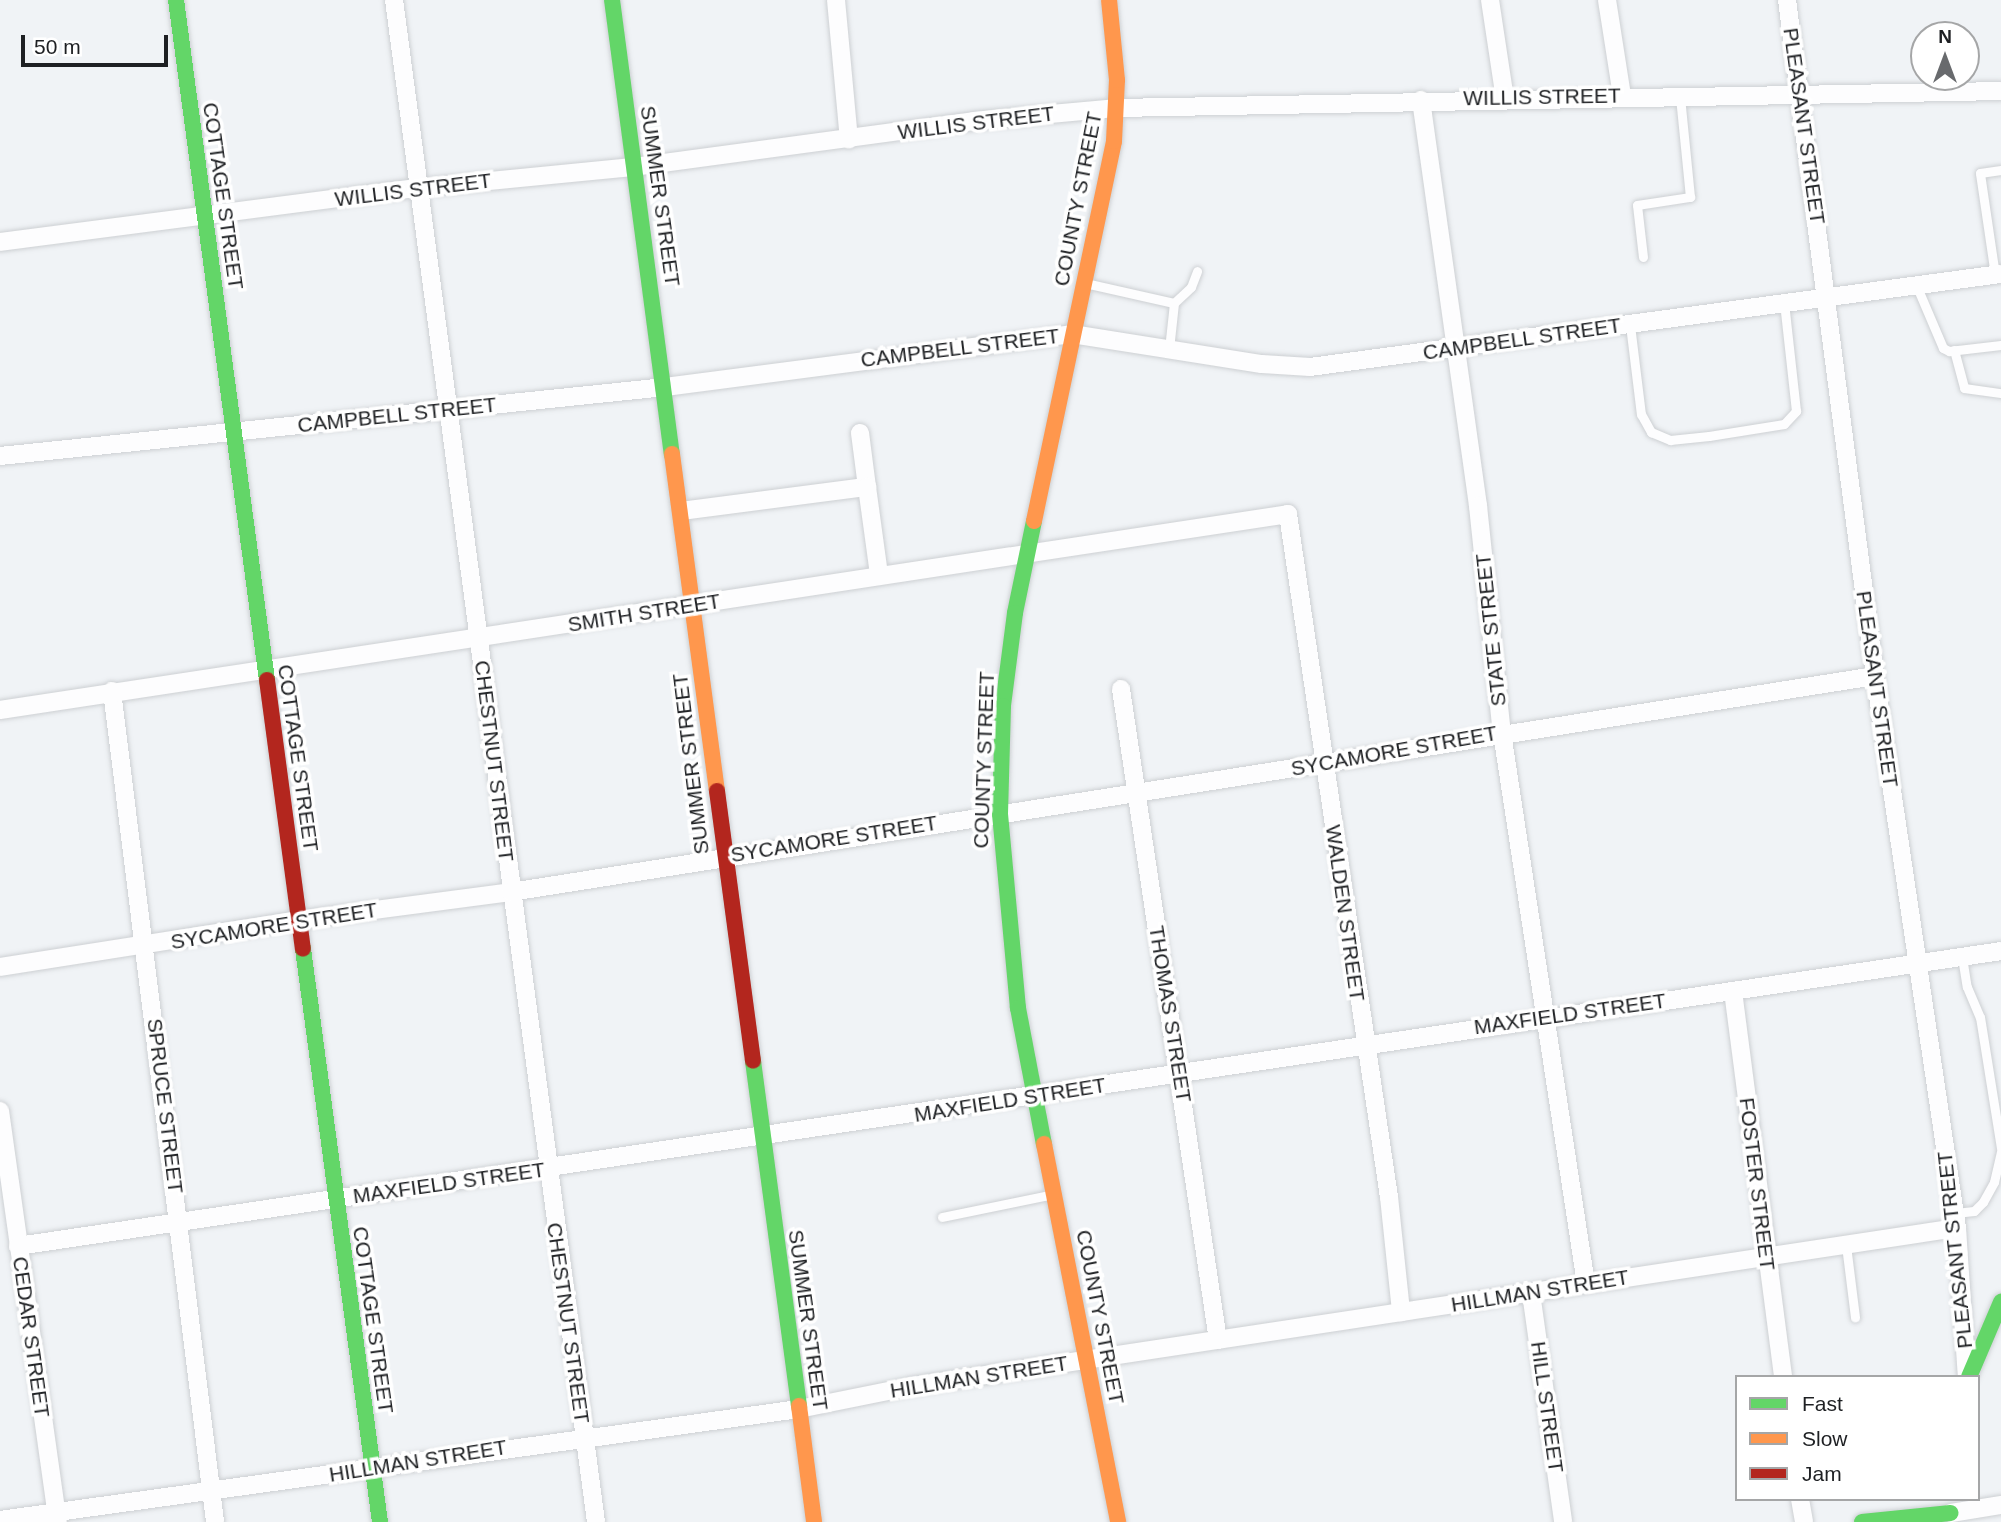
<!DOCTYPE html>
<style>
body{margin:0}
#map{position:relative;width:2001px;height:1522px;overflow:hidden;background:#f0f3f6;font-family:Arial,sans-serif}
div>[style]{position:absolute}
.roads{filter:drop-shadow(0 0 2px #cdd0d3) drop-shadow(0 0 2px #cdd0d3)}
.lane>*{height:9px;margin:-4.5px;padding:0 4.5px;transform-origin:4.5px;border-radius:4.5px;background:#fdfdfe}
.street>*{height:18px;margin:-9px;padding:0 9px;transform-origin:9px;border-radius:9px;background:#fdfdfe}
.fast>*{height:16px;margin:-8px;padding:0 8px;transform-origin:8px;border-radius:8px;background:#63d668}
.slow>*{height:16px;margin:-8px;padding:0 8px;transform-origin:8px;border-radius:8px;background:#ff974d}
.jam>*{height:16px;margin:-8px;padding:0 8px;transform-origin:8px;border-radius:8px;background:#b3261e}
span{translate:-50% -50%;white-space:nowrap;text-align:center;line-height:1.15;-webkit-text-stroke:7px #fff;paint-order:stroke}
.street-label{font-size:21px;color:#1e2023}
.legend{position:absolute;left:1735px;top:1375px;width:245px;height:126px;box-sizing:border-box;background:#fff;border:2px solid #a5a6a7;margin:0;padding:9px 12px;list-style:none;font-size:21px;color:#1e2023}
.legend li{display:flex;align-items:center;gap:14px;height:35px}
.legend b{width:35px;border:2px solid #a5a6a7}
.north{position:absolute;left:1910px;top:21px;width:70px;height:70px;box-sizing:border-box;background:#fff;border:2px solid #a5a6a7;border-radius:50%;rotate:0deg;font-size:19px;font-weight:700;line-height:28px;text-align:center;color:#1e2023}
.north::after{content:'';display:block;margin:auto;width:24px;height:32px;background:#686a6d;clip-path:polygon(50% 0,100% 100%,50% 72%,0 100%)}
.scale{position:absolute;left:21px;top:35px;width:147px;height:32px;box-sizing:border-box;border:4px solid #1e2023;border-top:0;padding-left:9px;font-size:21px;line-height:24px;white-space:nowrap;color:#1e2023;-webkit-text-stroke:5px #fff;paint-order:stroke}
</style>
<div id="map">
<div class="roads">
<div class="lane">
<div style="left:1643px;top:257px;width:52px;rotate:-96.6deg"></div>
<div style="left:1637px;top:205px;width:54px;rotate:-8.6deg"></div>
<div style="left:1690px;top:197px;width:101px;rotate:-95.7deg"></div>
<div style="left:1995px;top:275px;width:103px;rotate:-98.4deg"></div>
<div style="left:1980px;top:173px;width:21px;rotate:-8deg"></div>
<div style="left:1085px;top:283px;width:91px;rotate:12.7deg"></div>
<div style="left:1174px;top:303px;width:46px;rotate:96.2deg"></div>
<div style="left:1917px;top:287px;width:66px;rotate:66.9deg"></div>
<div style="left:1943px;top:348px;width:7px;rotate:27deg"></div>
<div style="left:1949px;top:351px;width:52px;rotate:-6.6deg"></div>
<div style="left:1174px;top:303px;width:23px;rotate:-43deg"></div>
<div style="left:1191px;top:287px;width:17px;rotate:-69deg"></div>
<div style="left:1630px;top:325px;width:90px;rotate:83deg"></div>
<div style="left:1641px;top:414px;width:21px;rotate:61deg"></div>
<div style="left:1651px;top:432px;width:21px;rotate:23deg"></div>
<div style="left:1670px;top:440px;width:39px;rotate:-6deg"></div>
<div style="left:1709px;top:436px;width:76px;rotate:-9.1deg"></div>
<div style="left:1784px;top:424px;width:18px;rotate:-47deg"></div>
<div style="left:1796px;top:411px;width:109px;rotate:-96.3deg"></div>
<div style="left:1954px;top:350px;width:39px;rotate:75deg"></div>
<div style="left:1964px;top:388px;width:37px;rotate:8deg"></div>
<div style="left:1962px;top:957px;width:30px;rotate:81deg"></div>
<div style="left:1967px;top:987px;width:33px;rotate:67deg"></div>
<div style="left:1980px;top:1017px;width:133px;rotate:80.9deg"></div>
<div style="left:1955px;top:1213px;width:19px;rotate:-6deg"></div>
<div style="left:1974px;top:1211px;width:13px;rotate:-45deg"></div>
<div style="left:1983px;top:1202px;width:23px;rotate:-61deg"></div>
<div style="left:1994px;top:1182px;width:31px;rotate:-77deg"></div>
<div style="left:942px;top:1217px;width:114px;rotate:-11.6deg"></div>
<div style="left:1846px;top:1245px;width:73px;rotate:82.9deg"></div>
</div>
<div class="street">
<div style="left:394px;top:0;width:1535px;rotate:82.44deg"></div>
<div style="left:836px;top:0;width:140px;rotate:84.7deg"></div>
<div style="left:1490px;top:0;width:100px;rotate:81.4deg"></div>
<div style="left:1607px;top:0;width:97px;rotate:81.1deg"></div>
<div style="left:1787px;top:0;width:682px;rotate:82.58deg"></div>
<div style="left:1875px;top:676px;width:558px;rotate:81.55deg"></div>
<div style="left:1957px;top:1228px;width:149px;rotate:86.2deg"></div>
<div style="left:1421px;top:100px;width:410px;rotate:82deg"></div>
<div style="left:1478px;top:506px;width:228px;rotate:84deg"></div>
<div style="left:1502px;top:733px;width:557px;rotate:81.33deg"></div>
<div style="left:0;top:242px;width:421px;rotate:-7.4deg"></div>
<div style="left:418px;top:188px;width:217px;rotate:-5.6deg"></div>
<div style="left:634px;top:167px;width:343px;rotate:-7.7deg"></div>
<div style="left:974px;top:121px;width:144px;rotate:-5.2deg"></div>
<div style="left:1117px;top:108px;width:884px;rotate:-1.1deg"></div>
<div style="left:860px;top:433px;width:54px;rotate:82.6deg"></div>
<div style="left:0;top:456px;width:669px;rotate:-5.92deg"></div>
<div style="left:665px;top:387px;width:410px;rotate:-7.4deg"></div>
<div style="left:1072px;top:334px;width:192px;rotate:9deg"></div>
<div style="left:1262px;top:364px;width:48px;rotate:3.6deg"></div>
<div style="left:1310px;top:367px;width:697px;rotate:-7.67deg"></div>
<div style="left:681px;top:511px;width:188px;rotate:-7.4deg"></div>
<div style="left:867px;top:487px;width:89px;rotate:82.2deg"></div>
<div style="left:1121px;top:689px;width:658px;rotate:81.53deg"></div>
<div style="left:112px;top:691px;width:837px;rotate:82.93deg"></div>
<div style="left:0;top:710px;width:1303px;rotate:-8.65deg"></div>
<div style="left:1288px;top:514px;width:690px;rotate:81.59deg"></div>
<div style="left:1389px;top:1197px;width:116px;rotate:84deg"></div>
<div style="left:0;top:967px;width:303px;rotate:-8.9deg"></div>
<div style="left:299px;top:920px;width:214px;rotate:-7.5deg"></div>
<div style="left:511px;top:892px;width:1381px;rotate:-9deg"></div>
<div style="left:1733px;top:991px;width:389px;rotate:82.6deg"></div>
<div style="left:0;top:1111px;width:415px;rotate:82deg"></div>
<div style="left:18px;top:1246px;width:2005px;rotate:-8.46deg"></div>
<div style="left:1531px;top:1293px;width:231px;rotate:82deg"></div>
<div style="left:1800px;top:1499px;width:23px;rotate:80deg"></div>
<div style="left:1951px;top:1513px;width:51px;rotate:-9.1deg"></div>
<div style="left:0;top:1520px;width:807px;rotate:-7.91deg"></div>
<div style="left:799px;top:1409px;width:116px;rotate:-11.4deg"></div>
<div style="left:913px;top:1386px;width:1056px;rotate:-8.61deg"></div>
</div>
<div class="fast">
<div style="left:176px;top:0;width:686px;rotate:82.38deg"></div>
<div style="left:612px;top:0;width:458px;rotate:82.5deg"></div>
<div style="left:1034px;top:521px;width:94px;rotate:101.7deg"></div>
<div style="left:1015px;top:613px;width:94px;rotate:97.4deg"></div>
<div style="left:1003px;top:706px;width:108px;rotate:91.6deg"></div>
<div style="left:1000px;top:814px;width:195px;rotate:84.7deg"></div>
<div style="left:1018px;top:1008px;width:138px;rotate:79.2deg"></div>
<div style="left:303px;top:949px;width:578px;rotate:82.35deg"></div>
<div style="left:753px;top:1061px;width:348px;rotate:82.4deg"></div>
<div style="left:1969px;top:1377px;width:82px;rotate:-66.9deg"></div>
<div style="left:1862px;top:1522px;width:89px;rotate:-5.8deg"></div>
</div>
<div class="slow">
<div style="left:672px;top:454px;width:340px;rotate:82.4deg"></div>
<div style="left:1034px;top:521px;width:388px;rotate:-78.1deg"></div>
<div style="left:1114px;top:141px;width:61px;rotate:-87.2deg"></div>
<div style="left:1117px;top:80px;width:80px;rotate:-95.7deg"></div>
<div style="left:1044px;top:1144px;width:385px;rotate:78.9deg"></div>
<div style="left:799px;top:1406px;width:117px;rotate:82.6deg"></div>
</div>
<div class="jam">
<div style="left:267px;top:680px;width:271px;rotate:82.4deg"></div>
<div style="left:717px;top:791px;width:272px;rotate:82.4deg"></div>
</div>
</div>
<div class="street-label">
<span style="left:1542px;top:97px;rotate:-1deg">WILLIS STREET</span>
<span style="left:976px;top:123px;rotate:-7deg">WILLIS STREET</span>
<span style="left:1804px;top:126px;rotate:82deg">PLEASANT STREET</span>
<span style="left:413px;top:190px;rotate:-7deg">WILLIS STREET</span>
<span style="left:223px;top:196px;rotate:82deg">COTTAGE STREET</span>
<span style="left:660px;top:196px;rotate:82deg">SUMMER STREET</span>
<span style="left:1078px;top:199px;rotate:-79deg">COUNTY STREET</span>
<span style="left:1522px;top:339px;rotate:-8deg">CAMPBELL STREET</span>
<span style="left:960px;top:348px;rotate:-7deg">CAMPBELL STREET</span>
<span style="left:397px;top:415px;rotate:-6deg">CAMPBELL STREET</span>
<span style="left:644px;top:613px;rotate:-9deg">SMITH STREET</span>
<span style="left:1491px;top:630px;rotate:-96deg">STATE STREET</span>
<span style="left:1877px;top:689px;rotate:82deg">PLEASANT STREET</span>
<span style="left:1394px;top:751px;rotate:-10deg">SYCAMORE STREET</span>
<span style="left:298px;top:758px;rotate:82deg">COTTAGE STREET</span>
<span style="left:984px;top:760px;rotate:-88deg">COUNTY STREET</span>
<span style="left:494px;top:761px;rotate:83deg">CHESTNUT STREET</span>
<span style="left:691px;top:764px;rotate:-97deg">SUMMER STREET</span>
<span style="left:834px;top:839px;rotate:-9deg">SYCAMORE STREET</span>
<span style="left:1345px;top:913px;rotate:82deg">WALDEN STREET</span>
<span style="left:274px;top:926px;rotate:-9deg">SYCAMORE STREET</span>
<span style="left:1170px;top:1014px;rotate:81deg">THOMAS STREET</span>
<span style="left:1570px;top:1014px;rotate:-8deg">MAXFIELD STREET</span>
<span style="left:1010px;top:1100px;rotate:-9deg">MAXFIELD STREET</span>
<span style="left:165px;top:1106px;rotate:83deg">SPRUCE STREET</span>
<span style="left:449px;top:1183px;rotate:-8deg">MAXFIELD STREET</span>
<span style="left:1757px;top:1184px;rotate:83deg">FOSTER STREET</span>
<span style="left:1955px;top:1250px;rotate:-96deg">PLEASANT STREET</span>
<span style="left:1540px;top:1291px;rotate:-9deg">HILLMAN STREET</span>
<span style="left:1100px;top:1317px;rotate:79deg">COUNTY STREET</span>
<span style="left:373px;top:1320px;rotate:82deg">COTTAGE STREET</span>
<span style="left:808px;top:1320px;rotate:82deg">SUMMER STREET</span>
<span style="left:568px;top:1323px;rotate:82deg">CHESTNUT STREET</span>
<span style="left:31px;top:1337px;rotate:82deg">CEDAR STREET</span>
<span style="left:979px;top:1377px;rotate:-9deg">HILLMAN STREET</span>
<span style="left:1547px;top:1407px;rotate:82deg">HILL STREET</span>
<span style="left:418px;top:1461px;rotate:-9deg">HILLMAN STREET</span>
</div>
<ul class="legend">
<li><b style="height:9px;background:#63d668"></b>Fast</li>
<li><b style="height:9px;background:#ff974d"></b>Slow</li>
<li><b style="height:9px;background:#b3261e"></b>Jam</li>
</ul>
<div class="north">N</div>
<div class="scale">50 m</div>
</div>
